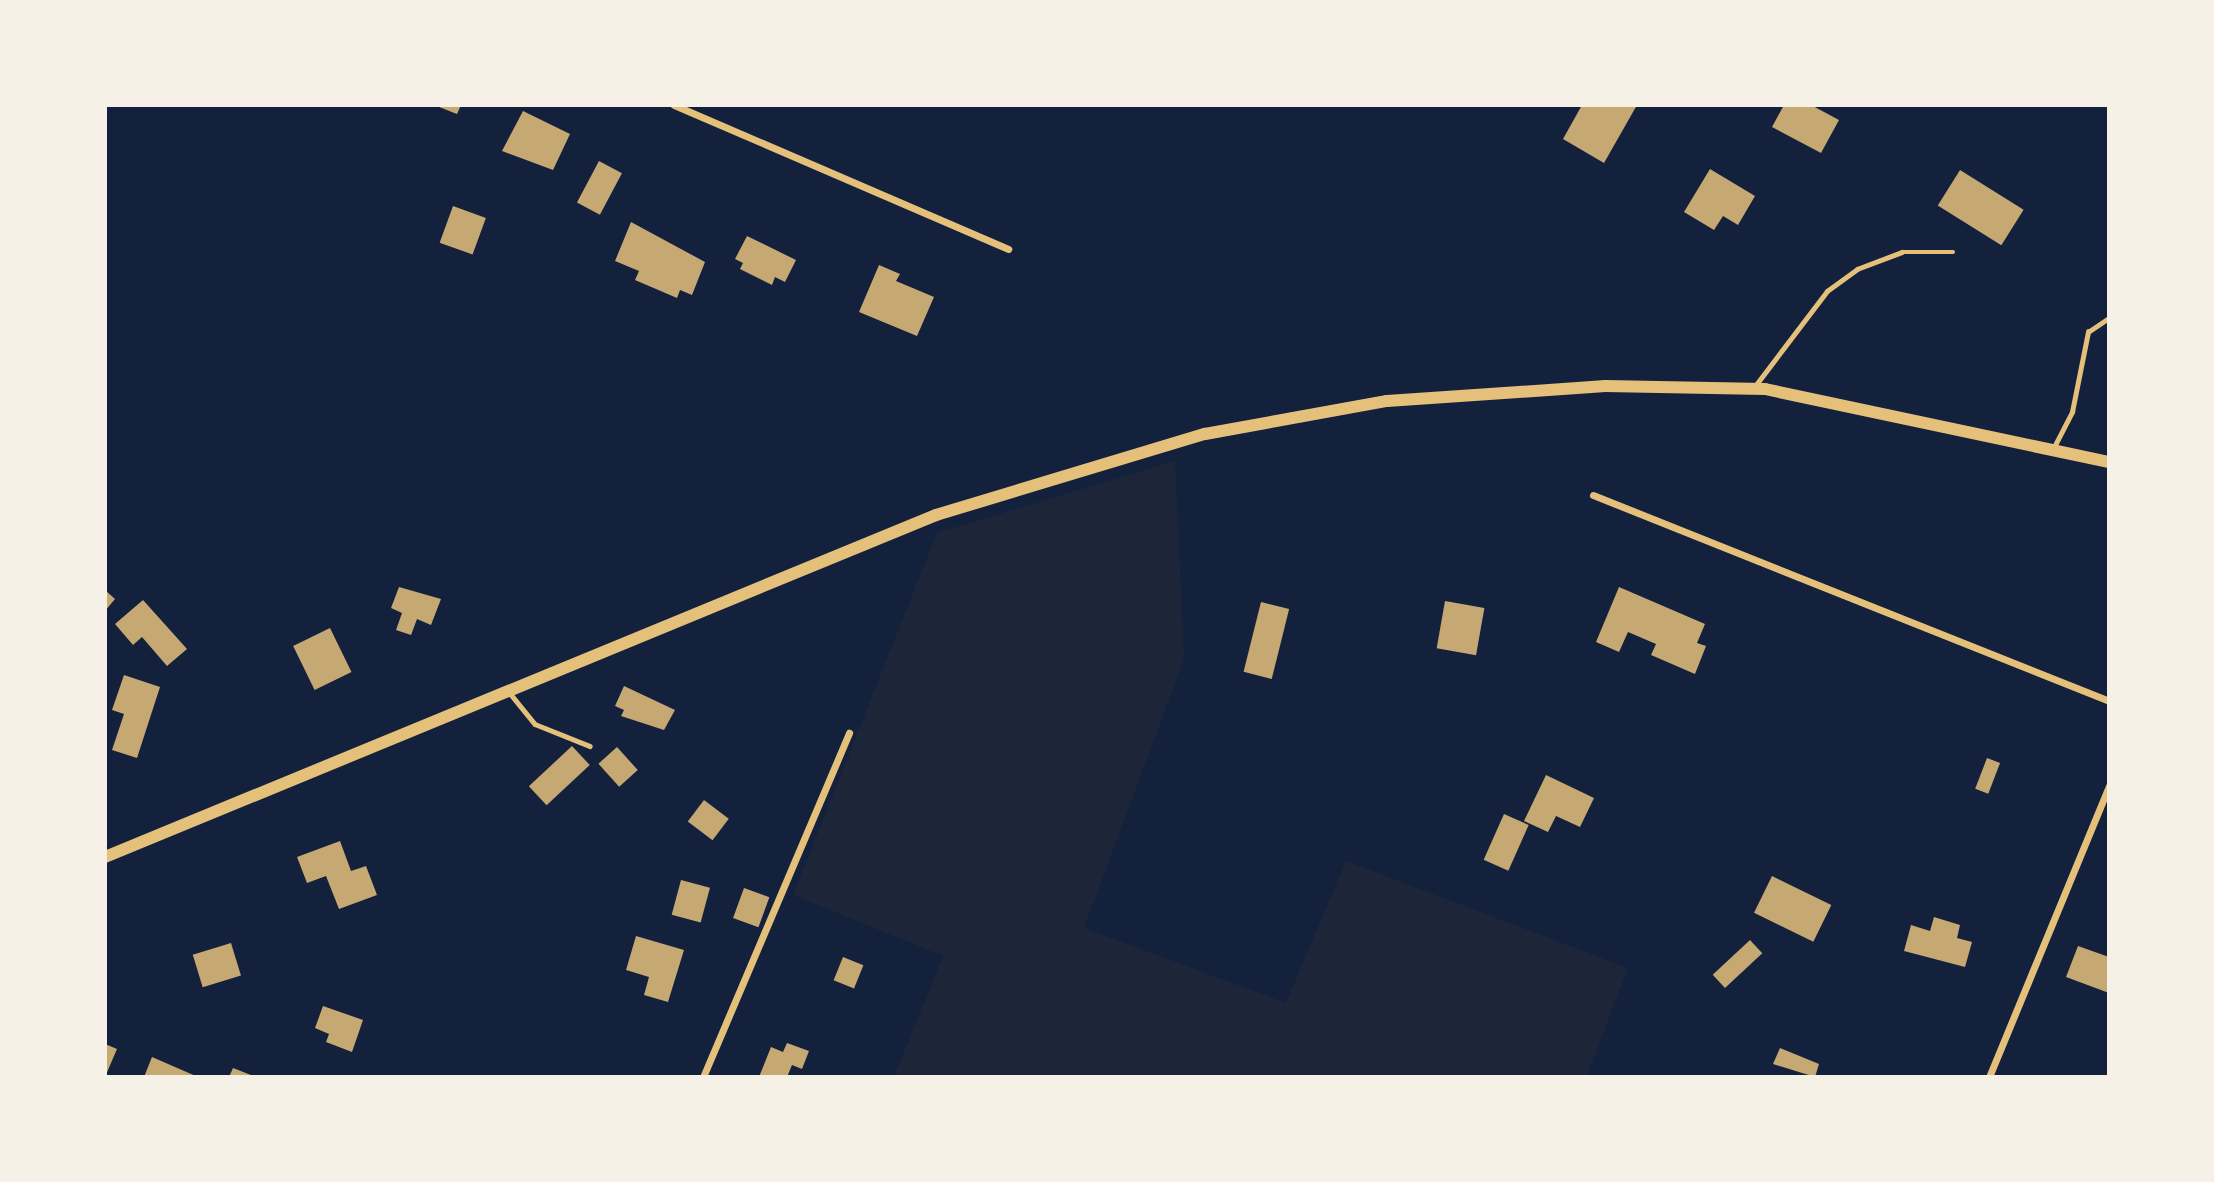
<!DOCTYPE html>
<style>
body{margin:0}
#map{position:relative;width:2214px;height:1182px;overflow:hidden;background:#14213d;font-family:"Work Sans",sans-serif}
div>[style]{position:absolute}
.green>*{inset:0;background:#1d2539}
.building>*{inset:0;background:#c6a872;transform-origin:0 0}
.service>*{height:4.5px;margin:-2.25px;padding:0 2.25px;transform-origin:2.25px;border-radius:2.25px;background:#e5c07b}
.minor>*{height:7px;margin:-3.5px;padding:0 3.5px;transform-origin:3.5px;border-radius:3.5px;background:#e5c07b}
.tertiary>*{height:12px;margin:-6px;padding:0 6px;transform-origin:6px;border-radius:6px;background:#e5c07b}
span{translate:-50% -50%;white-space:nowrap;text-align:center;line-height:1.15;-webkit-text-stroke:6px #f6f1e7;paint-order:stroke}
.frame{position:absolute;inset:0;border:107px solid #f6f1e7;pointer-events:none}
</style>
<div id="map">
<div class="green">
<div style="clip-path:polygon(1175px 461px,1184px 659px,1084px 928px,1286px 1003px,1346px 861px,1628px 968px,1586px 1077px,894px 1077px,943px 956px,793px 895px,937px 533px)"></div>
</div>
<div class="building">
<div style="clip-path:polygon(434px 105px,461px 105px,457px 114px)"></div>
<div style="clip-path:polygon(1582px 105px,1637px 105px,1604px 163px,1563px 139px)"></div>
<div style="clip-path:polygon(1784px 105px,1811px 105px,1839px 120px,1821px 153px,1772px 127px)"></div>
<div style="clip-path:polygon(523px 111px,570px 134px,553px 170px,502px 151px)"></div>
<div style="left:599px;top:161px;width:26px;height:47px;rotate:28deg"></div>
<div style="clip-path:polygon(1710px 169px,1755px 196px,1738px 225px,1723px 216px,1714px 230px,1684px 212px)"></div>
<div style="left:1960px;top:170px;width:75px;height:42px;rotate:32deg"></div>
<div style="left:453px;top:206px;width:35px;height:39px;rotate:20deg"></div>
<div style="clip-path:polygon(631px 222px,705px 262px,692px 295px,680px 290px,677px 298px,635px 280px,639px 271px,615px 261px)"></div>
<div style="clip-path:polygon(747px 236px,796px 260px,785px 282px,775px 277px,772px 285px,740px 269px,743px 263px,735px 259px)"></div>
<div style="clip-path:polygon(879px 265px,900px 274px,896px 281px,934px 297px,917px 336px,859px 312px)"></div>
<div style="clip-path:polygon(399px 587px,441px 599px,431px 625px,417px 619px,411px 635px,396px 630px,402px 613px,391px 608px)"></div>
<div style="clip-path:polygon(1619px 587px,1705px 624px,1697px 643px,1706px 646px,1695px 674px,1651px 655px,1656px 644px,1628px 632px,1619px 652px,1596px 642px)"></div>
<div style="clip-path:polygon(105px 590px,115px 599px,105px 611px)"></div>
<div style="clip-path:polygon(143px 600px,187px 649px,167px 666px,142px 637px,133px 645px,115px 624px)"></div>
<div style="left:1445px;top:601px;width:40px;height:48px;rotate:10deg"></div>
<div style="left:1261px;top:602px;width:29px;height:72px;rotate:14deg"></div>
<div style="left:330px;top:628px;width:49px;height:41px;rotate:64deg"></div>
<div style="clip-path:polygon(124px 675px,160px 687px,137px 758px,112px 750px,124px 714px,112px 710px)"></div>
<div style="clip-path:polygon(624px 686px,675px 710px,664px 730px,621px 716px,624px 710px,615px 706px)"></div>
<div style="left:572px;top:746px;width:26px;height:59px;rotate:47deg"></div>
<div style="left:617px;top:747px;width:31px;height:25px;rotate:48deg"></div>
<div style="left:1987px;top:758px;width:14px;height:33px;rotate:21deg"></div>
<div style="clip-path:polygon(1546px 775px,1594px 798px,1580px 827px,1556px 816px,1548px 832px,1524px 821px)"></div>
<div style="left:704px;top:800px;width:31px;height:27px;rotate:37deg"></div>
<div style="left:1504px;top:814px;width:27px;height:50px;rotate:24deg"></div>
<div style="clip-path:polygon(340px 841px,351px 871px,366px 866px,377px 895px,339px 909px,326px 876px,307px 883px,297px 857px)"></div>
<div style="left:1772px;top:876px;width:66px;height:41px;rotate:26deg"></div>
<div style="left:681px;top:880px;width:30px;height:36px;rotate:15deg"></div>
<div style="left:744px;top:888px;width:27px;height:32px;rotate:20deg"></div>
<div style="clip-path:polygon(1934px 917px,1960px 925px,1957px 938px,1972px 942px,1965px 967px,1904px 951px,1911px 925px,1930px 931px)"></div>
<div style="clip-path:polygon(636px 936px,684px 950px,668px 1002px,644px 995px,649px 977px,626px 970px)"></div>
<div style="left:1750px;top:940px;width:18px;height:51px;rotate:47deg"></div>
<div style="left:231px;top:943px;width:34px;height:40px;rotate:73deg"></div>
<div style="clip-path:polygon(2078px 946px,2109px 957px,2109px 993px,2066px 977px)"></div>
<div style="left:843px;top:957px;width:22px;height:25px;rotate:22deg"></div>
<div style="clip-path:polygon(323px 1006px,363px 1020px,352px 1052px,326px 1042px,329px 1034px,315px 1028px)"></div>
<div style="clip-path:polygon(787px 1043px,809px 1051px,802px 1069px,792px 1065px,787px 1077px,759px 1077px,771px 1047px,783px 1052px)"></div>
<div style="clip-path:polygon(105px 1044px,117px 1049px,105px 1077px)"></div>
<div style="clip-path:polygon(1780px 1048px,1819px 1064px,1815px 1077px,1773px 1064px)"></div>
<div style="clip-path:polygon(152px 1057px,198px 1077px,144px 1077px)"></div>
<div style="clip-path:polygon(233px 1068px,256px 1077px,229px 1077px)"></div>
</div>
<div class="service">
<div style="left:1755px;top:386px;width:119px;rotate:-52.8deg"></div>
<div style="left:1827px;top:291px;width:37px;rotate:-36deg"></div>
<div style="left:1857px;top:269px;width:48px;rotate:-20.7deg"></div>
<div style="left:1902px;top:252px;width:51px"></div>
<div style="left:2053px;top:449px;width:42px;rotate:-62.8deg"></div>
<div style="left:2072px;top:412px;width:82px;rotate:-78.7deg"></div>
<div style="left:2088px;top:332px;width:25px;rotate:-34deg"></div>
<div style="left:509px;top:692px;width:41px;rotate:50.9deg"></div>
<div style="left:535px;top:724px;width:59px;rotate:21.8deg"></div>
</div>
<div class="minor">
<div style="left:674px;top:105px;width:364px;rotate:23.3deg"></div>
<div style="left:1593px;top:495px;width:556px;rotate:21.76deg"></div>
<div style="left:703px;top:1077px;width:374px;rotate:-67deg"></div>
<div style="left:1989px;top:1077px;width:315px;rotate:-67.6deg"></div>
</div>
<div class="tertiary">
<div style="left:105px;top:857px;width:899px;rotate:-22.37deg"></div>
<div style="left:936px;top:515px;width:281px;rotate:-16.8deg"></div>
<div style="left:1205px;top:434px;width:185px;rotate:-10.3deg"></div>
<div style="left:1387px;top:401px;width:219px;rotate:-3.9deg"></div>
<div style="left:1605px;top:386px;width:160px;rotate:1.1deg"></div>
<div style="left:1765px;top:389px;width:352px;rotate:12deg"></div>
</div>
<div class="frame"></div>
</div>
